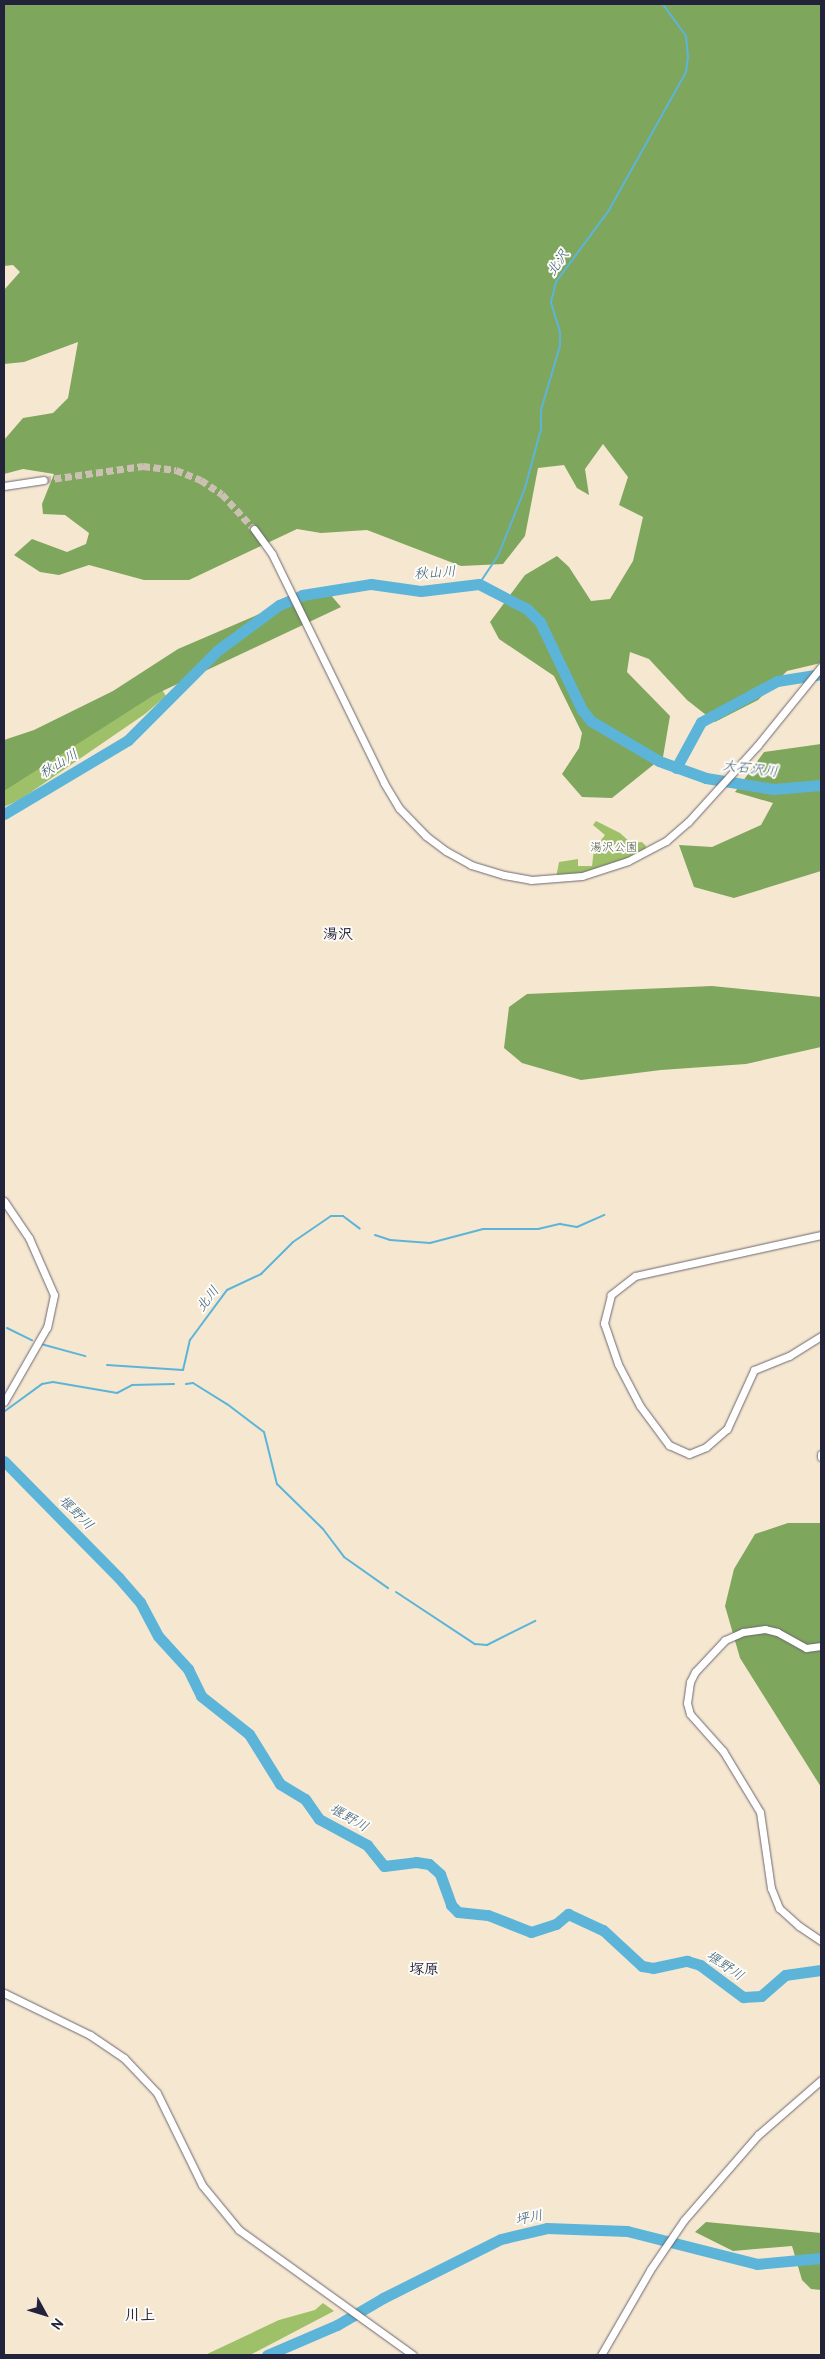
<!DOCTYPE html>
<meta charset="utf-8">
<style>
body{margin:0}
#map{position:relative;width:825px;height:2359px;overflow:hidden;background:#f6e7d1;font-family:Pangolin,"Klee One",sans-serif}
div>[style]{position:absolute}
.green>*{inset:0;background:#9ec069}
.forest>*{inset:0;background:#7ea65d}
.stream>*{height:2px;margin:-1px;padding:0 1px;transform-origin:1px;border-radius:1px;background:#5cb5d9}
.river>*{height:11px;margin:-5.5px;padding:0 5.5px;transform-origin:5.5px;border-radius:5.5px;background:#5cb5d9}
.minor-tunnel>*{height:7px;margin-top:-3.5px;transform-origin:0;background:repeating-linear-gradient(90deg,#ccc0b3 0 7px,transparent 0 10.5px)}
.roads{filter:drop-shadow(0 0 1px #6c6770) drop-shadow(0 0 1px #6c6770)}
.minor>*{height:7px;margin:-3.5px;padding:0 3.5px;transform-origin:3.5px;border-radius:3.5px;background:#fff}
span{translate:-50% -50%;white-space:nowrap;text-align:center;line-height:1.15;-webkit-text-stroke:4px #fdfcf7;paint-order:stroke}
.park-label{font-size:12px;color:#4d594b}
.water-label{font-size:14px;color:#395d7a;font-style:italic}
.quarter-label{font-size:15px;color:#22223b;font-weight:700}
.frame{position:absolute;inset:0;border:5px solid #22223b;pointer-events:none}
.north{position:absolute;left:20px;top:2289px;width:50px;height:50px;-webkit-text-stroke:4px #fdfcf7;paint-order:stroke;rotate:129deg;font-size:14px;font-weight:700;line-height:20px;text-align:center;color:#22223b}
.north::after{content:'';display:block;margin:auto;width:18px;height:22px;background:#22223b;clip-path:polygon(50% 0,100% 100%,50% 72%,0 100%)}
</style>
<div id="map">
<div class="green">
<div style="clip-path:polygon(157px 682px,166px 696px,145px 714px,21px 799px,4px 807px,4px 773px)"></div>
<div style="clip-path:polygon(596px 821px,620px 833px,631px 843px,642px 842px,646px 846px,645px 850px,602px 869px,556px 878px,559px 862px,578px 859px,578px 866px,592px 866px,594px 849px,605px 835px,593px 825px)"></div>
<div style="clip-path:polygon(323px 2303px,334px 2311px,250px 2355px,205px 2355px,279px 2320px,315px 2310px)"></div>
</div>
<div class="forest">
<div style="clip-path:polygon(4px 4px,821px 4px,821px 663px,787px 671px,758px 700px,715px 722px,687px 700px,649px 659px,630px 652px,627px 672px,670px 716px,663px 757px,612px 798px,582px 797px,562px 774px,579px 748px,582px 733px,554px 676px,499px 639px,490px 622px,525px 575px,557px 556px,569px 567px,591px 601px,610px 599px,633px 561px,643px 517px,619px 505px,628px 477px,603px 444px,585px 469px,589px 495px,577px 488px,564px 465px,538px 468px,525px 536px,503px 564px,461px 566px,367px 530px,321px 533px,297px 529px,189px 580px,144px 580px,89px 565px,59px 575px,40px 572px,14px 555px,32px 539px,67px 552px,86px 544px,89px 533px,65px 515px,43px 514px,42px 504px,54px 474px,23px 469px,4px 474px,4px 440px,23px 418px,53px 413px,68px 398px,78px 342px,24px 362px,4px 364px,4px 290px,20px 272px,13px 265px,4px 266px)"></div>
<div style="clip-path:polygon(329px 593px,341px 607px,154px 695px,4px 791px,4px 740px,34px 730px,113px 691px,178px 649px,271px 609px)"></div>
<div style="clip-path:polygon(821px 744px,821px 871px,734px 898px,694px 887px,679px 845px,712px 847px,761px 825px,773px 803px,735px 792px,764px 752px)"></div>
<div style="clip-path:polygon(712px 986px,821px 997px,821px 1047px,746px 1064px,661px 1070px,581px 1080px,522px 1063px,504px 1048px,509px 1007px,527px 994px)"></div>
<div style="clip-path:polygon(788px 1523px,821px 1523px,821px 1787px,740px 1658px,725px 1606px,734px 1569px,755px 1534px)"></div>
<div style="clip-path:polygon(706px 2222px,821px 2233px,821px 2290px,811px 2289px,802px 2280px,792px 2246px,733px 2251px,695px 2232px)"></div>
</div>
<div class="stream">
<div style="left:479px;top:584px;width:34px;rotate:-56deg"></div>
<div style="left:498px;top:556px;width:73px;rotate:-68.3deg"></div>
<div style="left:525px;top:488px;width:61px;rotate:-74.8deg"></div>
<div style="left:541px;top:429px;width:19px;rotate:-90deg"></div>
<div style="left:541px;top:410px;width:67px;rotate:-73.5deg"></div>
<div style="left:560px;top:346px;width:14px;rotate:-90deg"></div>
<div style="left:560px;top:332px;width:31px;rotate:-107deg"></div>
<div style="left:551px;top:302px;width:21px;rotate:-76deg"></div>
<div style="left:556px;top:282px;width:89px;rotate:-53.6deg"></div>
<div style="left:609px;top:210px;width:158px;rotate:-60.8deg"></div>
<div style="left:686px;top:72px;width:14px;rotate:-82deg"></div>
<div style="left:688px;top:58px;width:22px;rotate:-95deg"></div>
<div style="left:686px;top:36px;width:39px;rotate:-126deg"></div>
<div style="left:375px;top:1235px;width:16px;rotate:18deg"></div>
<div style="left:390px;top:1240px;width:40px;rotate:4.3deg"></div>
<div style="left:430px;top:1243px;width:55px;rotate:-14.8deg"></div>
<div style="left:483px;top:1229px;width:55px"></div>
<div style="left:538px;top:1229px;width:23px;rotate:-13deg"></div>
<div style="left:560px;top:1224px;width:17px;rotate:10deg"></div>
<div style="left:577px;top:1227px;width:30px;rotate:-24deg"></div>
<div style="left:7px;top:1328px;width:28px;rotate:26deg"></div>
<div style="left:41px;top:1344px;width:46px;rotate:15.3deg"></div>
<div style="left:107px;top:1365px;width:76px;rotate:3.8deg"></div>
<div style="left:183px;top:1370px;width:31px;rotate:-77deg"></div>
<div style="left:190px;top:1340px;width:62px;rotate:-53.5deg"></div>
<div style="left:227px;top:1290px;width:38px;rotate:-25deg"></div>
<div style="left:261px;top:1274px;width:45px;rotate:-45deg"></div>
<div style="left:293px;top:1242px;width:46px;rotate:-34.4deg"></div>
<div style="left:331px;top:1216px;width:12px"></div>
<div style="left:343px;top:1216px;width:21px;rotate:37deg"></div>
<div style="left:186px;top:1384px;width:7px;rotate:-8deg"></div>
<div style="left:193px;top:1383px;width:40px;rotate:32deg"></div>
<div style="left:227px;top:1404px;width:46px;rotate:37.1deg"></div>
<div style="left:264px;top:1432px;width:54px;rotate:76deg"></div>
<div style="left:277px;top:1484px;width:64px;rotate:44.4deg"></div>
<div style="left:323px;top:1529px;width:35px;rotate:53deg"></div>
<div style="left:344px;top:1557px;width:54px;rotate:35.2deg"></div>
<div style="left:5px;top:1411px;width:46px;rotate:-36.1deg"></div>
<div style="left:42px;top:1384px;width:11px;rotate:-10deg"></div>
<div style="left:53px;top:1382px;width:65px;rotate:9.8deg"></div>
<div style="left:117px;top:1393px;width:17px;rotate:-28deg"></div>
<div style="left:132px;top:1385px;width:42px;rotate:-1.4deg"></div>
<div style="left:396px;top:1592px;width:95px;rotate:33.4deg"></div>
<div style="left:475px;top:1644px;width:12px;rotate:5deg"></div>
<div style="left:487px;top:1645px;width:54px;rotate:-26.6deg"></div>
</div>
<div class="river">
<div style="left:676px;top:768px;width:52px;rotate:-61.5deg"></div>
<div style="left:701px;top:722px;width:86px;rotate:-28.3deg"></div>
<div style="left:777px;top:681px;width:45px;rotate:-9deg"></div>
<div style="left:4px;top:814px;width:144px;rotate:-30.8deg"></div>
<div style="left:128px;top:740px;width:127px;rotate:-45deg"></div>
<div style="left:218px;top:650px;width:76px;rotate:-36.4deg"></div>
<div style="left:279px;top:605px;width:25px;rotate:-23deg"></div>
<div style="left:302px;top:595px;width:70px;rotate:-9.1deg"></div>
<div style="left:371px;top:584px;width:50px;rotate:8deg"></div>
<div style="left:421px;top:591px;width:58px;rotate:-6.9deg"></div>
<div style="left:479px;top:584px;width:54px;rotate:27.5deg"></div>
<div style="left:527px;top:609px;width:18px;rotate:45deg"></div>
<div style="left:540px;top:622px;width:98px;rotate:64.5deg"></div>
<div style="left:582px;top:710px;width:14px;rotate:51deg"></div>
<div style="left:591px;top:721px;width:79px;rotate:30.5deg"></div>
<div style="left:659px;top:761px;width:50px;rotate:19.9deg"></div>
<div style="left:706px;top:778px;width:68px;rotate:9.3deg"></div>
<div style="left:773px;top:789px;width:48px;rotate:-4.8deg"></div>
<div style="left:4px;top:1461px;width:164px;rotate:45.5deg"></div>
<div style="left:119px;top:1578px;width:32px;rotate:49deg"></div>
<div style="left:140px;top:1602px;width:38px;rotate:62deg"></div>
<div style="left:158px;top:1636px;width:45px;rotate:47.7deg"></div>
<div style="left:188px;top:1669px;width:30px;rotate:64deg"></div>
<div style="left:201px;top:1696px;width:61px;rotate:38.4deg"></div>
<div style="left:249px;top:1734px;width:59px;rotate:58.2deg"></div>
<div style="left:280px;top:1784px;width:29px;rotate:31deg"></div>
<div style="left:305px;top:1799px;width:24px;rotate:55deg"></div>
<div style="left:319px;top:1819px;width:55px;rotate:28.4deg"></div>
<div style="left:367px;top:1845px;width:27px;rotate:51deg"></div>
<div style="left:384px;top:1866px;width:32px;rotate:-7deg"></div>
<div style="left:416px;top:1862px;width:13px;rotate:9deg"></div>
<div style="left:429px;top:1864px;width:15px;rotate:42deg"></div>
<div style="left:440px;top:1874px;width:33px;rotate:70deg"></div>
<div style="left:451px;top:1905px;width:10px;rotate:45deg"></div>
<div style="left:458px;top:1912px;width:30px;rotate:6deg"></div>
<div style="left:488px;top:1915px;width:46px;rotate:21.6deg"></div>
<div style="left:531px;top:1932px;width:26px;rotate:-18deg"></div>
<div style="left:556px;top:1924px;width:16px;rotate:-40deg"></div>
<div style="left:568px;top:1914px;width:38px;rotate:25deg"></div>
<div style="left:603px;top:1930px;width:53px;rotate:42.7deg"></div>
<div style="left:642px;top:1966px;width:11px;rotate:10deg"></div>
<div style="left:653px;top:1968px;width:35px;rotate:-12deg"></div>
<div style="left:687px;top:1961px;width:14px;rotate:17deg"></div>
<div style="left:700px;top:1965px;width:54px;rotate:36.7deg"></div>
<div style="left:743px;top:1997px;width:18px;rotate:-3deg"></div>
<div style="left:761px;top:1996px;width:32px;rotate:-41deg"></div>
<div style="left:785px;top:1975px;width:36px;rotate:-8deg"></div>
<div style="left:267px;top:2355px;width:76px;rotate:-23.2deg"></div>
<div style="left:337px;top:2325px;width:53px;rotate:-30.4deg"></div>
<div style="left:383px;top:2298px;width:132px;rotate:-26.6deg"></div>
<div style="left:501px;top:2239px;width:47px;rotate:-13.4deg"></div>
<div style="left:547px;top:2228px;width:80px;rotate:2.1deg"></div>
<div style="left:627px;top:2231px;width:134px;rotate:14.2deg"></div>
<div style="left:757px;top:2264px;width:64px;rotate:-5.4deg"></div>
</div>
<div class="minor-tunnel">
<div style="left:44px;top:480px;width:100px;rotate:-8deg"></div>
<div style="left:143px;top:466px;width:33px;rotate:7deg"></div>
<div style="left:176px;top:470px;width:27px;rotate:22deg"></div>
<div style="left:201px;top:480px;width:25px;rotate:34deg"></div>
<div style="left:222px;top:494px;width:47px;rotate:47.6deg"></div>
</div>
<div class="roads">
<div class="minor">
<div style="left:4px;top:486px;width:40px;rotate:-8.5deg"></div>
<div style="left:254px;top:529px;width:31px;rotate:54deg"></div>
<div style="left:272px;top:554px;width:255px;rotate:63.9deg"></div>
<div style="left:384px;top:783px;width:29px;rotate:59deg"></div>
<div style="left:399px;top:808px;width:39px;rotate:46deg"></div>
<div style="left:426px;top:836px;width:25px;rotate:37deg"></div>
<div style="left:446px;top:851px;width:29px;rotate:29deg"></div>
<div style="left:471px;top:865px;width:34px;rotate:17deg"></div>
<div style="left:504px;top:875px;width:27px;rotate:10deg"></div>
<div style="left:531px;top:880px;width:51px;rotate:-4.5deg"></div>
<div style="left:582px;top:876px;width:48px;rotate:-18.1deg"></div>
<div style="left:628px;top:861px;width:43px;rotate:-27.8deg"></div>
<div style="left:666px;top:841px;width:29px;rotate:-41deg"></div>
<div style="left:688px;top:822px;width:103px;rotate:-47.8deg"></div>
<div style="left:757px;top:746px;width:102px;rotate:-51deg"></div>
<div style="left:4px;top:1201px;width:45px;rotate:56deg"></div>
<div style="left:29px;top:1238px;width:62px;rotate:66.3deg"></div>
<div style="left:54px;top:1295px;width:33px;rotate:102deg"></div>
<div style="left:47px;top:1327px;width:86px;rotate:119.8deg"></div>
<div style="left:821px;top:1235px;width:190px;rotate:167.6deg"></div>
<div style="left:635px;top:1276px;width:31px;rotate:142deg"></div>
<div style="left:611px;top:1295px;width:29px;rotate:104deg"></div>
<div style="left:604px;top:1323px;width:43px;rotate:71.1deg"></div>
<div style="left:618px;top:1364px;width:47px;rotate:62.4deg"></div>
<div style="left:640px;top:1406px;width:49px;rotate:53.4deg"></div>
<div style="left:669px;top:1445px;width:22px;rotate:24deg"></div>
<div style="left:689px;top:1454px;width:18px;rotate:-22deg"></div>
<div style="left:706px;top:1447px;width:28px;rotate:-41deg"></div>
<div style="left:727px;top:1429px;width:65px;rotate:-65.4deg"></div>
<div style="left:754px;top:1370px;width:38px;rotate:-22deg"></div>
<div style="left:789px;top:1356px;width:38px;rotate:-32deg"></div>
<div style="left:821px;top:1454px;width:3px;rotate:90deg"></div>
<div style="left:821px;top:1646px;width:15px;rotate:172deg"></div>
<div style="left:806px;top:1648px;width:33px;rotate:-151deg"></div>
<div style="left:777px;top:1632px;width:12px;rotate:-166deg"></div>
<div style="left:765px;top:1629px;width:22px;rotate:172deg"></div>
<div style="left:743px;top:1632px;width:20px;rotate:156deg"></div>
<div style="left:725px;top:1640px;width:44px;rotate:133.2deg"></div>
<div style="left:695px;top:1672px;width:11px;rotate:117deg"></div>
<div style="left:690px;top:1682px;width:21px;rotate:98deg"></div>
<div style="left:687px;top:1703px;width:11px;rotate:75deg"></div>
<div style="left:690px;top:1714px;width:50px;rotate:48.3deg"></div>
<div style="left:723px;top:1751px;width:71px;rotate:58.8deg"></div>
<div style="left:760px;top:1812px;width:77px;rotate:81.8deg"></div>
<div style="left:771px;top:1888px;width:22px;rotate:68deg"></div>
<div style="left:779px;top:1908px;width:27px;rotate:42deg"></div>
<div style="left:799px;top:1926px;width:27px;rotate:34deg"></div>
<div style="left:4px;top:1993px;width:96px;rotate:26deg"></div>
<div style="left:90px;top:2035px;width:41px;rotate:34.1deg"></div>
<div style="left:124px;top:2058px;width:48px;rotate:46.7deg"></div>
<div style="left:157px;top:2093px;width:102px;rotate:63.9deg"></div>
<div style="left:202px;top:2185px;width:58px;rotate:50.6deg"></div>
<div style="left:239px;top:2230px;width:214px;rotate:35.7deg"></div>
<div style="left:601px;top:2355px;width:98px;rotate:-60deg"></div>
<div style="left:650px;top:2270px;width:60px;rotate:-55.8deg"></div>
<div style="left:684px;top:2220px;width:113px;rotate:-49deg"></div>
<div style="left:758px;top:2135px;width:84px;rotate:-41.1deg"></div>
</div>
</div>
<div class="park-label">
<span style="left:614px;top:848px">湯沢公園</span>
</div>
<div class="water-label">
<span style="left:558px;top:263px;rotate:-56deg">北沢</span>
<span style="left:435px;top:573px;rotate:-4deg">秋山川</span>
<span style="left:59px;top:764px;rotate:-31deg">秋山川</span>
<span style="left:750px;top:769px;rotate:7deg">大石沢川</span>
<span style="left:208px;top:1299px;rotate:-52deg">北川</span>
<span style="left:76px;top:1513px;rotate:45deg">堰野川</span>
<span style="left:349px;top:1818px;rotate:30deg">堰野川</span>
<span style="left:725px;top:1966px;rotate:34deg">堰野川</span>
<span style="left:529px;top:2218px;rotate:-11deg">坪川</span>
</div>
<div class="quarter-label">
<span style="left:338px;top:935px">湯沢</span>
<span style="left:424px;top:1970px">塚原</span>
<span style="left:140px;top:2316px">川上</span>
</div>
<div class="frame"></div>
<div class="north">N</div>
</div>
